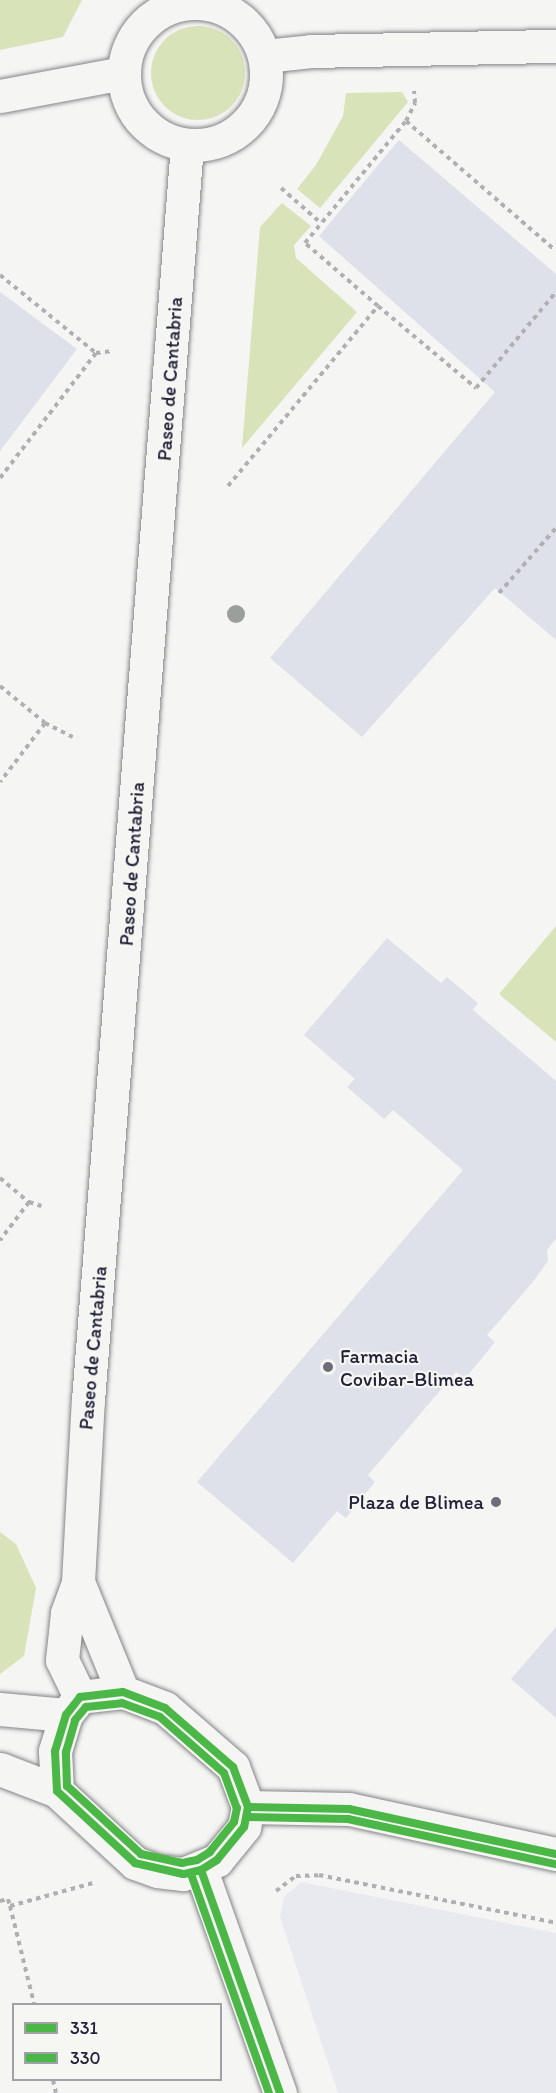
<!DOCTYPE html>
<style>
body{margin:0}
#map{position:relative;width:556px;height:2093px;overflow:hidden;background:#f5f5f3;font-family:Itim,sans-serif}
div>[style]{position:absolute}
.built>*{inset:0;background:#e9eaf0}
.green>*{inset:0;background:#d9e3b9}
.round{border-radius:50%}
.building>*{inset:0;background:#dfe1ea}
.path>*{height:4px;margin-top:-2px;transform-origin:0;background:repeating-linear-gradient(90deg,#b0b0b2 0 4.5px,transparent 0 9px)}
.roads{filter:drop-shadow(0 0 2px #858589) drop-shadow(0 0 2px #858589)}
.street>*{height:33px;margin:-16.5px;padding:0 16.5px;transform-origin:16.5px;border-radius:16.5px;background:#f5f5f3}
.street>.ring{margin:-16.5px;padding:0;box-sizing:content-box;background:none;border:33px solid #f5f5f3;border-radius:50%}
.secondary>*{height:33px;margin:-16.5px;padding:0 16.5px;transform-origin:16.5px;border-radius:16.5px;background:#f5f5f3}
.bus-1>*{height:8px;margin:-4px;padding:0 4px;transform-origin:4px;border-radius:4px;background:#4ab747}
.bus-2>*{height:8px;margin:-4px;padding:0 4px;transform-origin:4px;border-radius:4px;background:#4ab747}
.trees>*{width:18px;height:18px;margin:-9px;border-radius:50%;background:#9b9f9b}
.dots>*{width:16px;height:16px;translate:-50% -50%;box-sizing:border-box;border:3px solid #f6f6f2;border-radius:50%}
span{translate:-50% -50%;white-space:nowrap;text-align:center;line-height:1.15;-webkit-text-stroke:4.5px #f6f6f2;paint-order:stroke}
.street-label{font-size:20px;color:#22223b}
.poi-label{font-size:20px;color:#22223b}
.left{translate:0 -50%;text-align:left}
.right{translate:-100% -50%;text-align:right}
.legend{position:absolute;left:12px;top:2003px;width:210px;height:78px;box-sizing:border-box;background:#f6f6f2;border:2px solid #a1a1a9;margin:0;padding:8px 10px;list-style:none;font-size:18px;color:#22223b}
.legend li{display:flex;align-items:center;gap:12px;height:30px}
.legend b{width:30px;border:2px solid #a1a1a9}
</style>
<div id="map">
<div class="built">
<div style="clip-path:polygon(301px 1882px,556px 1933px,556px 2093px,338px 2093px,280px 1917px,284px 1897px)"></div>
</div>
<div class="green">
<div style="clip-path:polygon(0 0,82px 0,63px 37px,0 50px)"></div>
<div class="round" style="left:151px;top:26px;width:94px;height:94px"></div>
<div style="clip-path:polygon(402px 92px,408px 102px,320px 208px,297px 189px,316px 165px,343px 116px,346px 93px)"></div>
<div style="clip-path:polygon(282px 203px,311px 226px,294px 245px,296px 258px,357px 312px,242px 448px,260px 227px)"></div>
<div style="clip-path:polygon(556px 926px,556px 1042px,499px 994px)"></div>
<div style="clip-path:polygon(0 1532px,16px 1544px,36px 1588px,24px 1656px,0 1674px)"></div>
</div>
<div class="building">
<div style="clip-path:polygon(399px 140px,556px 274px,556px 640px,495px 588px,362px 737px,270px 658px,495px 392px,319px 236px)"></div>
<div style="clip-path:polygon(0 292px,77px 349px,0 451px)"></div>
<div style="clip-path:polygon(387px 938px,441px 983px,447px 977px,478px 1003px,473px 1010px,556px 1081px,556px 1239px,547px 1250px,548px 1261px,532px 1283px,487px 1335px,495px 1342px,464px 1380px,456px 1372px,368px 1475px,375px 1482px,346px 1518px,337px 1511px,293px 1563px,197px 1482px,463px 1170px,393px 1110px,384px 1119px,347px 1087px,355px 1079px,304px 1035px)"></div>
<div style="clip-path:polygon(556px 1627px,556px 1718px,511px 1679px)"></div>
</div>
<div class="path">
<div style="left:406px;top:121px;width:20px;rotate:-63deg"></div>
<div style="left:415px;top:103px;width:12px;rotate:-95deg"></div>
<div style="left:281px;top:188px;width:53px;rotate:41.2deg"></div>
<div style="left:0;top:275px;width:124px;rotate:39.1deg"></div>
<div style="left:96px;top:353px;width:158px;rotate:127.5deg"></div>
<div style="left:378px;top:306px;width:128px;rotate:39.9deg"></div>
<div style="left:476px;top:388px;width:125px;rotate:-50.2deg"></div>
<div style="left:96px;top:353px;width:17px;rotate:-7deg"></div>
<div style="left:228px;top:486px;width:234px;rotate:-50.2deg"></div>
<div style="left:378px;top:306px;width:96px;rotate:-139.2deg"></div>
<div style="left:305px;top:243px;width:158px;rotate:-50.4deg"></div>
<div style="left:406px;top:121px;width:198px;rotate:40.9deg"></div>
<div style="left:499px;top:593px;width:86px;rotate:-48.8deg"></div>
<div style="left:0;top:686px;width:58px;rotate:39.4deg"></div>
<div style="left:45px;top:723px;width:74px;rotate:127.3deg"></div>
<div style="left:45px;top:723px;width:31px;rotate:27deg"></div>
<div style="left:0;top:1178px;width:38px;rotate:40deg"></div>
<div style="left:29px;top:1202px;width:48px;rotate:127.3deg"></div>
<div style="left:29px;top:1202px;width:13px;rotate:18deg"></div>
<div style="left:276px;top:1891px;width:25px;rotate:-37deg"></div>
<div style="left:296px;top:1876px;width:23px;rotate:-2deg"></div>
<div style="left:319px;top:1875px;width:242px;rotate:11.4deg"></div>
<div style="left:0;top:1901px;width:8px;rotate:-14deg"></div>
<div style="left:8px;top:1899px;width:7px;rotate:74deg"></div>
<div style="left:10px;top:1906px;width:86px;rotate:-15.5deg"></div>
<div style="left:10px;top:1906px;width:101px;rotate:76.2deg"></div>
<div style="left:53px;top:2080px;width:13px;rotate:77deg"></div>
</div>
<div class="roads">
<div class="street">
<div class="ring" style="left:124px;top:3px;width:109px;height:109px"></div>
<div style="left:265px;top:56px;width:46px;rotate:-6.2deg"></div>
<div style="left:311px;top:51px;width:245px;rotate:-1.2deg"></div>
<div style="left:0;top:96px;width:125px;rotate:-10.6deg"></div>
<div style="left:78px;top:1582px;width:119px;rotate:67.8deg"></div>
<div style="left:80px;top:1697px;width:41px;rotate:-115.9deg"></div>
<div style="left:62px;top:1660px;width:47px;rotate:-83.9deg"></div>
<div style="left:67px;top:1613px;width:33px;rotate:-70deg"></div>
<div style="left:78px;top:1582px;width:182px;rotate:-86.9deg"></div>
<div style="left:88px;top:1400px;width:1259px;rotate:-85.49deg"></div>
<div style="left:201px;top:1870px;width:237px;rotate:70.5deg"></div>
</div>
<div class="secondary">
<div style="left:0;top:1709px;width:66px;rotate:5.2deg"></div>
<div style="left:0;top:1769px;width:61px;rotate:21.1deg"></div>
<div style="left:57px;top:1791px;width:106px;rotate:42.7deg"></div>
<div style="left:135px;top:1863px;width:23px;rotate:20deg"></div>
<div style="left:157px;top:1871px;width:26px;rotate:7deg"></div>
<div style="left:183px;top:1874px;width:37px;rotate:-22deg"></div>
<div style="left:217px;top:1860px;width:43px;rotate:-50.7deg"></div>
<div style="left:244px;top:1827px;width:20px;rotate:-79deg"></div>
<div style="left:248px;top:1807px;width:43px;rotate:-110.6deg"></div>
<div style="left:233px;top:1767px;width:90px;rotate:-139.1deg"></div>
<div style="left:165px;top:1708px;width:45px;rotate:-159.1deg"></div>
<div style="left:123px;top:1692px;width:43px;rotate:173.4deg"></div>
<div style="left:80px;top:1697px;width:23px;rotate:128deg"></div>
<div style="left:66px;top:1715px;width:38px;rotate:107deg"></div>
<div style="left:55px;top:1751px;width:40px;rotate:87.1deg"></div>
<div style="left:248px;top:1807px;width:101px;rotate:1.1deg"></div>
<div style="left:349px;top:1809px;width:212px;rotate:12.3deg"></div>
</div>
</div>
<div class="bus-1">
<div style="left:123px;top:1692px;width:45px;rotate:20.9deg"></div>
<div style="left:165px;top:1708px;width:90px;rotate:40.9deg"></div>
<div style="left:233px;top:1767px;width:43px;rotate:69.4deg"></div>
<div style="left:248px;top:1807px;width:20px;rotate:101deg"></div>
<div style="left:244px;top:1827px;width:43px;rotate:129.3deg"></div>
<div style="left:217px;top:1860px;width:19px;rotate:148deg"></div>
<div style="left:201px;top:1870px;width:18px;rotate:167deg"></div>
<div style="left:183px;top:1874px;width:49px;rotate:-167.1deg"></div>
<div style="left:135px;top:1863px;width:106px;rotate:-137.3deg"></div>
<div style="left:57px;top:1791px;width:40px;rotate:-92.9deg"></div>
<div style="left:55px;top:1751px;width:38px;rotate:-73deg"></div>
<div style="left:66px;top:1715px;width:23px;rotate:-52deg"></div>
<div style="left:80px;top:1697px;width:43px;rotate:-6.6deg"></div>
<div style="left:248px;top:1807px;width:101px;rotate:1.1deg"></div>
<div style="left:349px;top:1809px;width:212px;rotate:12.3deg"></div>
<div style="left:201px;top:1870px;width:237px;rotate:70.5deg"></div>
</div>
<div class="bus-2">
<div style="left:122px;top:1703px;width:40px;rotate:20.2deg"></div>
<div style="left:160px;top:1717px;width:85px;rotate:41.2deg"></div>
<div style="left:224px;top:1773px;width:37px;rotate:70deg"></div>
<div style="left:237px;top:1808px;width:14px;rotate:102deg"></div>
<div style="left:234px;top:1822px;width:38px;rotate:129deg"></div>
<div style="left:210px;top:1852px;width:15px;rotate:148deg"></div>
<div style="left:197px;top:1860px;width:15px;rotate:169deg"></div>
<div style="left:182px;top:1863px;width:42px;rotate:-167.6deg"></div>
<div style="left:141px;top:1854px;width:100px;rotate:-137.4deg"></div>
<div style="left:67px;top:1786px;width:34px;rotate:-92deg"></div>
<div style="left:66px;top:1752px;width:33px;rotate:-74deg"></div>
<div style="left:75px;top:1720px;width:17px;rotate:-50deg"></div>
<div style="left:86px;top:1707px;width:36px;rotate:-6deg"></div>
<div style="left:248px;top:1817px;width:100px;rotate:1.1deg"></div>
<div style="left:348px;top:1819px;width:211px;rotate:12.3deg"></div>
<div style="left:191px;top:1874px;width:232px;rotate:70.4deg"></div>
</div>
<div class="trees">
<div style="left:236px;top:614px"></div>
</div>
<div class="dots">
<div style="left:328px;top:1367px;background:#6c6c7b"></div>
<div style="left:496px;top:1502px;background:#6c6c7b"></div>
</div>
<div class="street-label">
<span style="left:170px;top:379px;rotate:-86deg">Paseo de Cantabria</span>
<span style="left:132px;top:864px;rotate:-86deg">Paseo de Cantabria</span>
<span style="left:93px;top:1348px;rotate:-85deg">Paseo de Cantabria</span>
</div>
<div class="poi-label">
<span class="left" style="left:340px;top:1368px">Farmacia<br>Covibar-Blimea</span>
<span class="right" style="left:484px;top:1502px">Plaza de Blimea</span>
</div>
<ul class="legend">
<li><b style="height:8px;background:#4ab747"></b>331</li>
<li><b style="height:8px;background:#4ab747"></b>330</li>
</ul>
</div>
